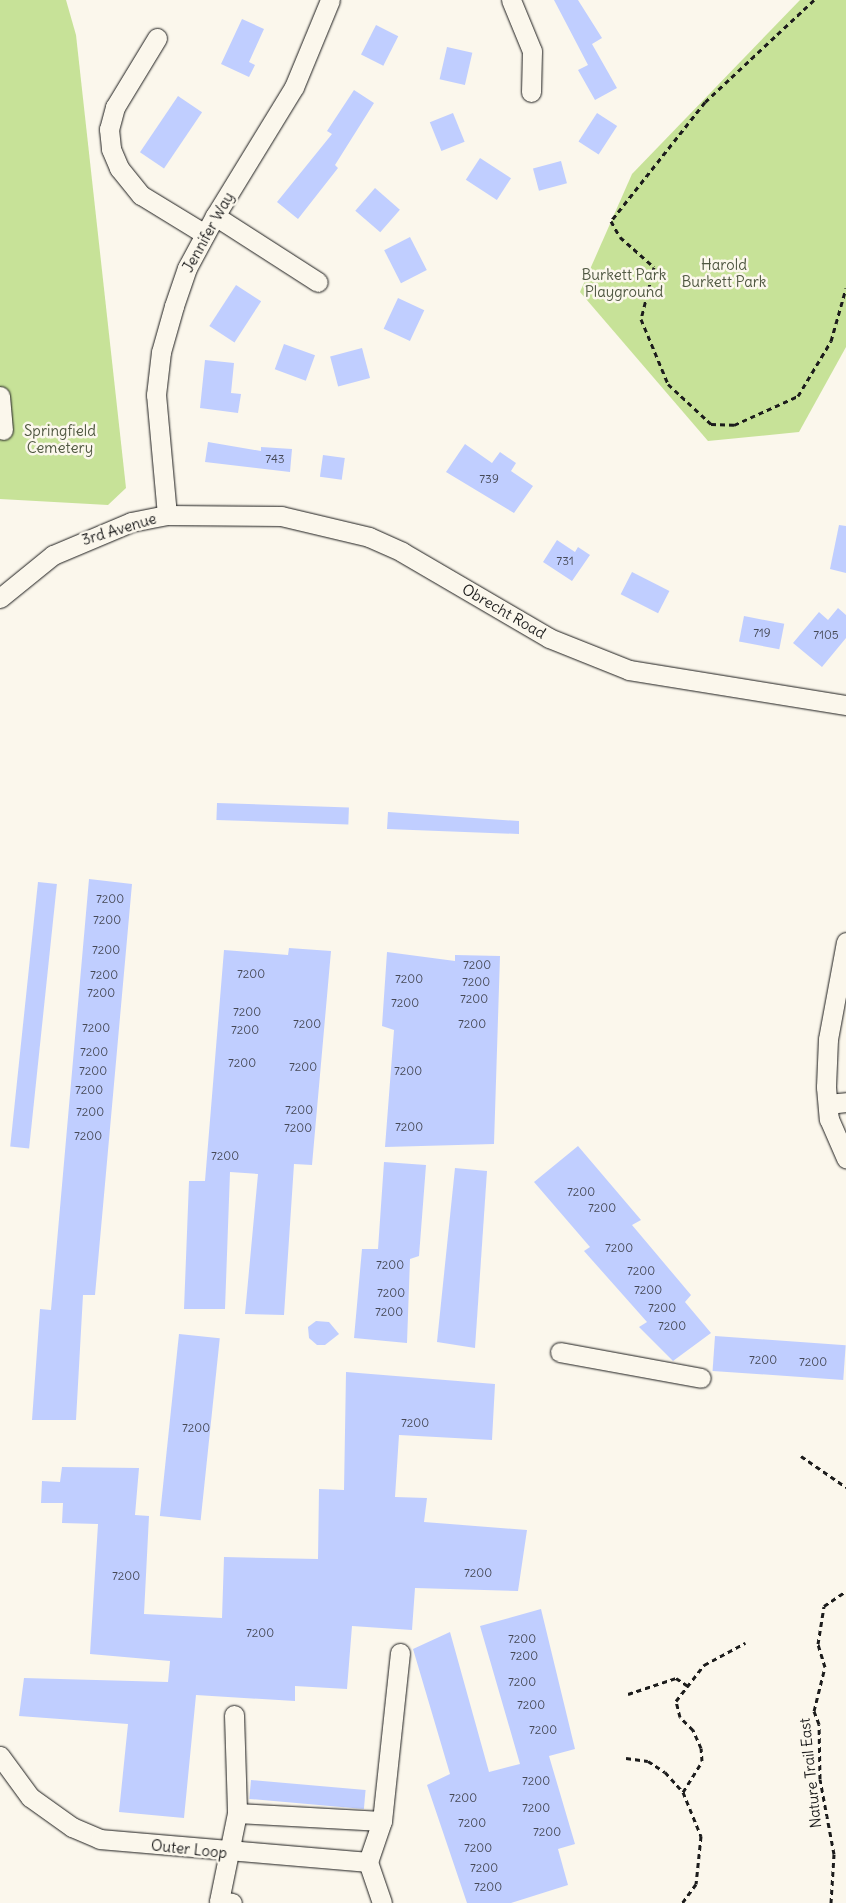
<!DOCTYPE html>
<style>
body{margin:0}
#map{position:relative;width:846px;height:1903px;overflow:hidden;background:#fbf7ec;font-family:Delius,sans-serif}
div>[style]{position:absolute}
.green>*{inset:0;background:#c7e298}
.building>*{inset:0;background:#c0ceff;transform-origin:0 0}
.path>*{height:3px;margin-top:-1.5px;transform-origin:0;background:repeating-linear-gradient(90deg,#1c1c1c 0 5px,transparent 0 9px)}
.roads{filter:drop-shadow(0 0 1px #1c1c1c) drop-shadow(0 0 1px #1c1c1c)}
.minor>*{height:19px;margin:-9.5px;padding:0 9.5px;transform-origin:9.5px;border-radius:9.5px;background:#fbf7ec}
span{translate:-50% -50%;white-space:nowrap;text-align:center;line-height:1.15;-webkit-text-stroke:5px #fbf7ec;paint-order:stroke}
.number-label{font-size:12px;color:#454855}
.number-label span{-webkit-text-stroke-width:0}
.street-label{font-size:15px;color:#1c1c1c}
.park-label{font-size:15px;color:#4f5741}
</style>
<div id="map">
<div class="green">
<div style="clip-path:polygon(0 0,66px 0,76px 35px,126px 488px,108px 505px,0 499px)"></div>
<div style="clip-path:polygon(800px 0,846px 0,846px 347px,799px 432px,708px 441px,580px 292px,632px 174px)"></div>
</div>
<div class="building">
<div style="clip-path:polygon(554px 0,578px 0,602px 38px,592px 44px,617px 88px,595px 100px,578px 70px,588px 65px)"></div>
<div style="clip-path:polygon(242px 19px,264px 29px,249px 62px,255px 65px,249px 77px,221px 64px)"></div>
<div style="left:376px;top:25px;width:25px;height:33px;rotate:27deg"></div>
<div style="left:447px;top:47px;width:26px;height:33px;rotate:13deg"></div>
<div style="clip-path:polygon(354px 90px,374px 103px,335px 165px,338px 168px,298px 219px,277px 202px,332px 134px,327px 131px)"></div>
<div style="left:178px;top:96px;width:29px;height:68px;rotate:34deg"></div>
<div style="left:453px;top:113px;width:31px;height:25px;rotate:68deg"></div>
<div style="left:597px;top:113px;width:24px;height:34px;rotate:33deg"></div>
<div style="left:480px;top:158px;width:37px;height:26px;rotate:33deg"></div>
<div style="left:561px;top:161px;width:23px;height:29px;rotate:75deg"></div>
<div style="left:375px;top:188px;width:33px;height:30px;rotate:41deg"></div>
<div style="left:410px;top:237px;width:37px;height:29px;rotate:63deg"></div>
<div style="left:236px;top:285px;width:30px;height:49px;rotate:33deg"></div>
<div style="left:398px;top:298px;width:29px;height:34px;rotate:25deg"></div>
<div style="left:284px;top:344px;width:33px;height:27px;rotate:20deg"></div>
<div style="left:362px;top:348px;width:31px;height:33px;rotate:75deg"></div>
<div style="clip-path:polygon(205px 360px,234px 363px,231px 393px,241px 394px,238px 413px,200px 408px)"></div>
<div style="clip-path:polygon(208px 442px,261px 451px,261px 447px,292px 449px,290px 472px,205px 462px)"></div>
<div style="clip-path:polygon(465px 444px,492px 463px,500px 452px,516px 463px,511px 471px,533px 486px,514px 513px,446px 472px)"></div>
<div style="left:323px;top:455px;width:22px;height:22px;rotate:8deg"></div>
<div style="clip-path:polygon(839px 525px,846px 526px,846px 573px,830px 569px)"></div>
<div style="clip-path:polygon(557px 540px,575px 552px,578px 547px,590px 555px,572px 581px,543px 562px)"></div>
<div style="left:632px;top:572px;width:42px;height:25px;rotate:27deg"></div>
<div style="clip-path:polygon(838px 608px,846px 615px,846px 638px,822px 667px,793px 643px,819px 612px,828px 620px)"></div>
<div style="left:744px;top:616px;width:41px;height:26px;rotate:11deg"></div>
<div style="left:217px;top:803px;width:132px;height:17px;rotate:2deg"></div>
<div style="clip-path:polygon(388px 812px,519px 821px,519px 834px,387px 829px)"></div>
<div style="clip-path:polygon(89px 879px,132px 884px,95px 1295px,83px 1295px,76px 1420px,32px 1420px,40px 1309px,51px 1310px)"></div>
<div style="left:38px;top:882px;width:19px;height:266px;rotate:6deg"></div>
<div style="clip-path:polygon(289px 948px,331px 951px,312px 1165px,294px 1164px,284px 1315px,245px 1314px,258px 1174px,230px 1172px,225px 1309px,184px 1309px,189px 1181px,205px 1181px,224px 950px,288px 955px)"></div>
<div style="clip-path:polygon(387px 952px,455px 961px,455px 955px,500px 956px,494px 1144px,385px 1147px,394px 1030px,382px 1026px)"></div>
<div style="clip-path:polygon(578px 1146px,641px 1220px,632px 1225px,691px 1295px,685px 1302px,711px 1333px,673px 1361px,639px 1327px,647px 1322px,584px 1251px,590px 1247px,534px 1182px)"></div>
<div style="clip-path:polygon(384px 1162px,426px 1165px,419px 1256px,410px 1259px,407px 1343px,354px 1338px,362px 1249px,378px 1249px)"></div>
<div style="clip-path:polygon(455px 1168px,487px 1171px,475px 1348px,437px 1342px)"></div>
<div style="clip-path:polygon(316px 1321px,329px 1322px,339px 1334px,325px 1345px,317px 1345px,309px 1338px,308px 1327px)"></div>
<div style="left:179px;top:1334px;width:41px;height:183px;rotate:6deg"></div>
<div style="left:715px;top:1336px;width:131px;height:35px;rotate:4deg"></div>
<div style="clip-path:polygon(346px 1372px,495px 1384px,492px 1440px,399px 1435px,395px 1497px,427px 1498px,424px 1522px,527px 1530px,518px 1591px,415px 1588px,412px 1630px,352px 1626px,347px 1689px,295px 1686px,295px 1701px,196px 1695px,184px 1818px,119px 1812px,128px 1724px,19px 1716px,24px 1678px,168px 1682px,170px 1661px,90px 1654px,98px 1524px,62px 1523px,63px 1503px,41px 1503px,42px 1481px,60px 1482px,62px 1467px,139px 1468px,135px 1515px,149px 1516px,144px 1614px,222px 1618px,224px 1557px,318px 1559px,319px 1489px,344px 1490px)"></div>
<div style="clip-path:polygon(541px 1609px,575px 1749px,549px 1756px,575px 1844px,558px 1849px,568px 1885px,511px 1903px,467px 1903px,427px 1785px,450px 1774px,413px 1649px,450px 1632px,489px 1772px,520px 1764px,480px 1626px)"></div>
<div style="left:251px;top:1780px;width:115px;height:19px;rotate:5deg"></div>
</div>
<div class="path">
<div style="left:814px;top:0;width:149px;rotate:136.9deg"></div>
<div style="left:705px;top:102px;width:152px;rotate:128.3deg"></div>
<div style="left:611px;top:221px;width:18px;rotate:61deg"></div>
<div style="left:620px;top:237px;width:45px;rotate:41.4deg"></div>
<div style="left:654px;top:267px;width:54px;rotate:104deg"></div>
<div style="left:641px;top:319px;width:70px;rotate:67.4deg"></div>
<div style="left:668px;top:384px;width:59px;rotate:42.9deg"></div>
<div style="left:711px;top:424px;width:23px;rotate:2deg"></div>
<div style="left:734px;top:425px;width:70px;rotate:-24.4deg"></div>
<div style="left:798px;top:396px;width:64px;rotate:-59deg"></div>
<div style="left:831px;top:341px;width:55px;rotate:-74.2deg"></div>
<div style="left:801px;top:1456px;width:55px;rotate:34.6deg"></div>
<div style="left:628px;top:1694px;width:51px;rotate:-18.4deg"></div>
<div style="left:676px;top:1678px;width:14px;rotate:34deg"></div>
<div style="left:626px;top:1758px;width:22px;rotate:8deg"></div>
<div style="left:648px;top:1761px;width:20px;rotate:33deg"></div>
<div style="left:665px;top:1772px;width:27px;rotate:48deg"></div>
<div style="left:683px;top:1792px;width:48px;rotate:67.8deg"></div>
<div style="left:701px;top:1836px;width:48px;rotate:95.9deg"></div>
<div style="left:696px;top:1884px;width:24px;rotate:126deg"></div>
<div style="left:683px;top:1792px;width:36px;rotate:-58deg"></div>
<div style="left:702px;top:1761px;width:13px;rotate:-94deg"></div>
<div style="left:701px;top:1748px;width:20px;rotate:-114deg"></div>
<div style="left:693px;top:1730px;width:18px;rotate:-135deg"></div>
<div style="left:680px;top:1717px;width:16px;rotate:-104deg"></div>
<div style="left:676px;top:1701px;width:46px;rotate:-52.1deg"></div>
<div style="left:704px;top:1665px;width:47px;rotate:-28.2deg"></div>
<div style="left:831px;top:1903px;width:49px;rotate:-86.5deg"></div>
<div style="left:834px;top:1854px;width:76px;rotate:-100.6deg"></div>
<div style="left:820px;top:1779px;width:55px;rotate:-91deg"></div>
<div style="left:819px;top:1724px;width:14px;rotate:-111deg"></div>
<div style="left:814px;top:1711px;width:45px;rotate:-76deg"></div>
<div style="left:825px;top:1667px;width:24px;rotate:-107deg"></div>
<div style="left:818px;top:1644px;width:38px;rotate:-81deg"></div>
<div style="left:824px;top:1606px;width:25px;rotate:-34deg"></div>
</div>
<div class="roads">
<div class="minor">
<div style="left:511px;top:0;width:55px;rotate:67.6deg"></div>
<div style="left:532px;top:51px;width:41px;rotate:91.4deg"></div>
<div style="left:157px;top:38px;width:81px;rotate:121.3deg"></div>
<div style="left:115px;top:107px;width:23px;rotate:105deg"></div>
<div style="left:109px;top:129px;width:20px;rotate:84deg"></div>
<div style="left:111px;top:149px;width:21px;rotate:67deg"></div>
<div style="left:119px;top:168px;width:35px;rotate:51deg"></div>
<div style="left:141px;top:195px;width:75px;rotate:31.4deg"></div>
<div style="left:215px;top:216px;width:122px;rotate:32.7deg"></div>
<div style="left:0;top:396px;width:34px;rotate:85deg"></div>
<div style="left:167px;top:515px;width:121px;rotate:-95.2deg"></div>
<div style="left:156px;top:395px;width:43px;rotate:-83.4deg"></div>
<div style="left:161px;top:352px;width:48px;rotate:-74.2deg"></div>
<div style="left:174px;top:306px;width:40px;rotate:-71.1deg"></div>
<div style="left:187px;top:268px;width:59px;rotate:-61.7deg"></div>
<div style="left:215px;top:216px;width:151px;rotate:-58.5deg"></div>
<div style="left:294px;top:87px;width:94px;rotate:-67.5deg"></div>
<div style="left:0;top:598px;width:68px;rotate:-39.1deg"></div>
<div style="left:53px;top:555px;width:85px;rotate:-22.9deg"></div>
<div style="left:131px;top:522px;width:37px;rotate:-11deg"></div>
<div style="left:167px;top:515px;width:114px;rotate:0.5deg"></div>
<div style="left:281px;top:516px;width:90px;rotate:13.4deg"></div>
<div style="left:369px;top:537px;width:36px;rotate:24deg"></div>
<div style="left:402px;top:552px;width:170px;rotate:30.3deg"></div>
<div style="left:549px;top:638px;width:86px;rotate:21.8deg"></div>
<div style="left:629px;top:670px;width:220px;rotate:9.2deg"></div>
<div style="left:846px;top:942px;width:99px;rotate:100.5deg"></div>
<div style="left:828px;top:1039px;width:48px;rotate:92.4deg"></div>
<div style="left:826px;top:1087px;width:32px;rotate:85deg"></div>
<div style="left:829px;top:1119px;width:43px;rotate:66.4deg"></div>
<div style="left:828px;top:1104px;width:18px;rotate:-6deg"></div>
<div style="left:560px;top:1352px;width:143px;rotate:10.4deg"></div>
<div style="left:234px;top:1715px;width:98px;rotate:88.2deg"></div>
<div style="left:0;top:1756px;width:51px;rotate:53.8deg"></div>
<div style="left:30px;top:1797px;width:52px;rotate:35.5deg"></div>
<div style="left:72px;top:1827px;width:30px;rotate:23deg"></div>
<div style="left:100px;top:1839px;width:269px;rotate:4.9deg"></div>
<div style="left:368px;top:1862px;width:43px;rotate:71.1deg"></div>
<div style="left:382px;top:1821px;width:169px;rotate:-83.9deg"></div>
<div style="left:232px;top:1903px;width:13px;rotate:-171deg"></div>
<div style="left:219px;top:1901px;width:90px;rotate:-78.4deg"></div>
<div style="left:237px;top:1813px;width:145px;rotate:3.2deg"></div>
<div style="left:382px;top:1821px;width:43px;rotate:108.9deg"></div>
</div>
</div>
<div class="number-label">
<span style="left:275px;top:459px">743</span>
<span style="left:489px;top:479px">739</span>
<span style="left:565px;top:561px">731</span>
<span style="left:762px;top:633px">719</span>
<span style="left:826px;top:635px">7105</span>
<span style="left:110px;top:899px">7200</span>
<span style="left:107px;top:920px">7200</span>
<span style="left:106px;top:950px">7200</span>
<span style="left:477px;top:965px">7200</span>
<span style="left:251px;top:974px">7200</span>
<span style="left:104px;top:975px">7200</span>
<span style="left:409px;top:979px">7200</span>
<span style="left:476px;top:982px">7200</span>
<span style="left:101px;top:993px">7200</span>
<span style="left:474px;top:999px">7200</span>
<span style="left:405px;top:1003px">7200</span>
<span style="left:247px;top:1012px">7200</span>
<span style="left:307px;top:1024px">7200</span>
<span style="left:472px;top:1024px">7200</span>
<span style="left:96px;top:1028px">7200</span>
<span style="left:245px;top:1030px">7200</span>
<span style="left:94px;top:1052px">7200</span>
<span style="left:242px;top:1063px">7200</span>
<span style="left:303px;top:1067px">7200</span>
<span style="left:93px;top:1071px">7200</span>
<span style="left:408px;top:1071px">7200</span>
<span style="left:89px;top:1090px">7200</span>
<span style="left:299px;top:1110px">7200</span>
<span style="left:90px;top:1112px">7200</span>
<span style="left:409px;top:1127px">7200</span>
<span style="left:298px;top:1128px">7200</span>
<span style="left:88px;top:1136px">7200</span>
<span style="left:225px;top:1156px">7200</span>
<span style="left:581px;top:1192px">7200</span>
<span style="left:602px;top:1208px">7200</span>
<span style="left:619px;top:1248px">7200</span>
<span style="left:390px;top:1265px">7200</span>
<span style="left:641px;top:1271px">7200</span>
<span style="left:648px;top:1290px">7200</span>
<span style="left:391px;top:1293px">7200</span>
<span style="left:662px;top:1308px">7200</span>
<span style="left:389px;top:1312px">7200</span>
<span style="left:672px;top:1326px">7200</span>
<span style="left:763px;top:1360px">7200</span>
<span style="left:813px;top:1362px">7200</span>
<span style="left:415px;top:1423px">7200</span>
<span style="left:196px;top:1428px">7200</span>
<span style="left:478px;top:1573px">7200</span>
<span style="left:126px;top:1576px">7200</span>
<span style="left:260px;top:1633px">7200</span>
<span style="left:522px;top:1639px">7200</span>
<span style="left:524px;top:1656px">7200</span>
<span style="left:522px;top:1682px">7200</span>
<span style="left:531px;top:1705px">7200</span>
<span style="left:543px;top:1730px">7200</span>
<span style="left:536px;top:1781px">7200</span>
<span style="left:463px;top:1798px">7200</span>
<span style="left:536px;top:1808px">7200</span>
<span style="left:472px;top:1823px">7200</span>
<span style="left:547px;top:1832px">7200</span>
<span style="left:478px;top:1848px">7200</span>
<span style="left:484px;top:1868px">7200</span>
<span style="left:488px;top:1887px">7200</span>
</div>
<div class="street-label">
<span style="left:208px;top:232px;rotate:-61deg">Jennifer Way</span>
<span style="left:119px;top:529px;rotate:-17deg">3rd Avenue</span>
<span style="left:504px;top:611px;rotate:30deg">Obrecht Road</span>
<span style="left:810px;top:1773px;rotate:-96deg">Nature Trail East</span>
<span style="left:189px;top:1849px;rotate:6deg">Outer Loop</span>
</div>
<div class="park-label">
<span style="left:724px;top:273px">Harold<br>Burkett Park</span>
<span style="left:624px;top:283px">Burkett Park<br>Playground</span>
<span style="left:60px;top:439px">Springfield<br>Cemetery</span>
</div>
</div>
